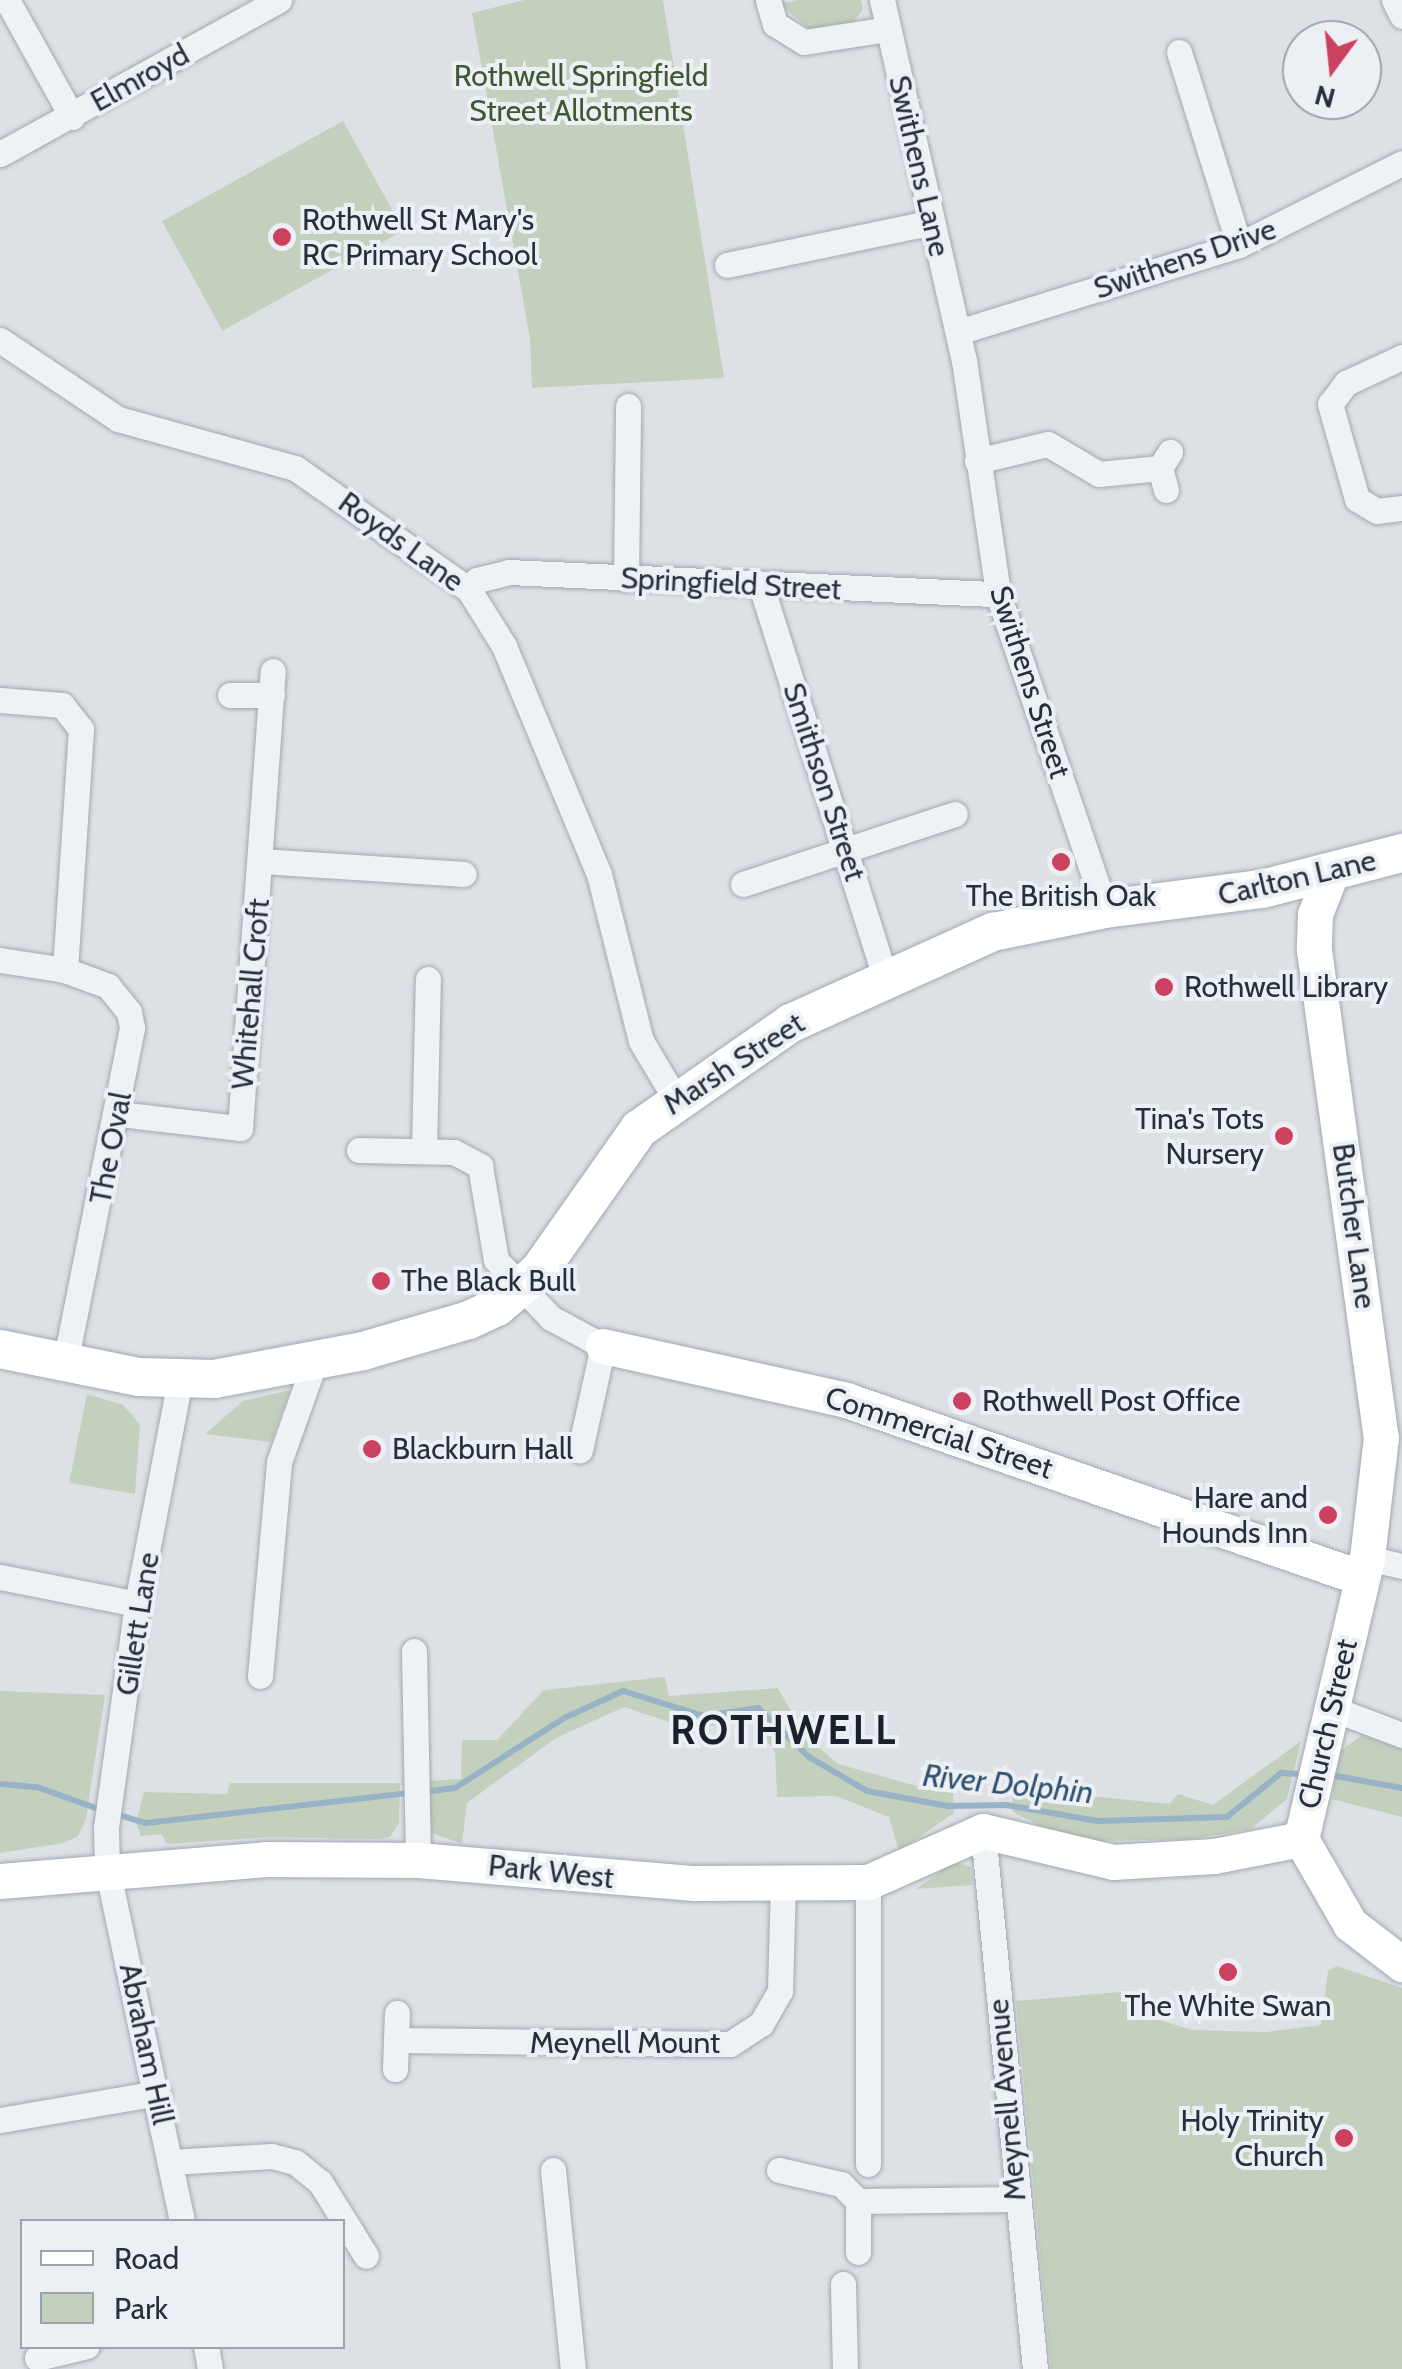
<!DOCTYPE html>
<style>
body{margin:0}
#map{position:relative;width:1402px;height:2369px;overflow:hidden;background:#dde1e6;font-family:Cabin,sans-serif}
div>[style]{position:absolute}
.green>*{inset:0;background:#c4d0be;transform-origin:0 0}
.stream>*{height:6px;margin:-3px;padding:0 3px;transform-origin:3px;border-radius:3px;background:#98b2c6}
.roads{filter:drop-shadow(0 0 2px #a2a8b0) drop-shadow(0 0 2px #a2a8b0)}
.street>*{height:25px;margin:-12.5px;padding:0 12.5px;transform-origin:12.5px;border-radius:12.5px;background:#eff2f5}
.secondary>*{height:35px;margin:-17.5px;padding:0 17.5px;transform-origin:17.5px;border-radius:17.5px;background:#fff}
.primary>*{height:38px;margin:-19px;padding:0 19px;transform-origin:19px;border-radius:19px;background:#fff}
.dots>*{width:28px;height:28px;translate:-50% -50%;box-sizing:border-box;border:5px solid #ecf0f4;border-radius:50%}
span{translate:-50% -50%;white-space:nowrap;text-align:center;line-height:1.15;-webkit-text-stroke:8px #ecf0f4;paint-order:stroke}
.park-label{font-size:30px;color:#3e5834}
.street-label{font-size:30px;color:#26303d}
.poi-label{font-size:30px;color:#26303d}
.left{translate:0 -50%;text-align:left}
.right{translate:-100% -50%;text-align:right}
.water-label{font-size:32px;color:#315270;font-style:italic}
.district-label{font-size:40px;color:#19212d;font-weight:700;letter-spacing:2.5px}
.legend{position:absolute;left:20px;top:2219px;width:325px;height:130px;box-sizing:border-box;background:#ecf0f4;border:2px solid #9da3ab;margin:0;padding:12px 18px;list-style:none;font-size:30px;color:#26303d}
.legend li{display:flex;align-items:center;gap:20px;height:50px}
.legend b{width:50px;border:2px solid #9da3ab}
.north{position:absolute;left:1282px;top:20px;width:100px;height:100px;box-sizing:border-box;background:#ecf0f4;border:2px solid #9da3ab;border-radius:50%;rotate:195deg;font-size:28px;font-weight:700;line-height:40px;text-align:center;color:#26303d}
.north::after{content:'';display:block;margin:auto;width:35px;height:45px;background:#cb4261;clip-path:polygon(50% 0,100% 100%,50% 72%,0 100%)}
</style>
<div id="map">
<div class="green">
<div style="clip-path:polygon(524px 0,663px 0,724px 378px,532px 388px,530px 339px,472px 13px)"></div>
<div style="clip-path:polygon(797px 0,861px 0,863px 10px,849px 26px,811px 30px,779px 4px)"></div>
<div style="left:343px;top:121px;width:125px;height:207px;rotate:61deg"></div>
<div style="clip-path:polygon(290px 1390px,271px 1442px,205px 1434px,243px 1401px)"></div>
<div style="clip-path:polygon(87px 1394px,123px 1405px,140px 1424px,135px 1494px,69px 1483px)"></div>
<div style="clip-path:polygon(665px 1677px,669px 1696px,778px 1688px,805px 1735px,838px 1764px,938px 1792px,953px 1786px,954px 1813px,899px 1851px,889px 1817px,836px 1796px,777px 1797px,775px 1752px,754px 1723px,684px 1727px,624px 1707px,556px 1738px,467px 1803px,462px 1844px,432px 1833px,427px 1781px,461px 1779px,462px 1740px,497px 1740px,544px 1690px)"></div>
<div style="clip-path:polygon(0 1691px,105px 1695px,86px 1819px,78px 1836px,64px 1843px,0 1853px)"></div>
<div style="clip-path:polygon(1362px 1735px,1402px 1749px,1402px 1817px,1332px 1799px,1340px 1751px)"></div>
<div style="clip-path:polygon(1301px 1741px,1287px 1799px,1251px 1829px,1192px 1839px,1099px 1841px,1055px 1834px,1013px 1812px,1012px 1788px,1169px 1804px,1178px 1794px,1213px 1805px)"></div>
<div style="clip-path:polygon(230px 1783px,400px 1783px,399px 1823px,390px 1837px,379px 1839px,270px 1837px,167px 1844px,161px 1834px,141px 1836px,136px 1823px,144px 1792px,227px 1794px)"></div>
<div style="clip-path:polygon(954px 1862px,971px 1867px,973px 1885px,916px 1889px)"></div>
<div style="clip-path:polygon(1337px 1966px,1402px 1988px,1402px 2369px,1051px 2369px,1016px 2001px,1131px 1991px,1134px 2012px,1192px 2030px,1267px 2032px,1321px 2025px,1328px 1971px)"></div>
</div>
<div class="stream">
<div style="left:1330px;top:1775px;width:73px;rotate:10.2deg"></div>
<div style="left:0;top:1784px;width:37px;rotate:5deg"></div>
<div style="left:37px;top:1787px;width:71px;rotate:19.7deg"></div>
<div style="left:423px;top:1792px;width:32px;rotate:-7deg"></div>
<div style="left:455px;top:1788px;width:130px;rotate:-32.7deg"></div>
<div style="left:564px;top:1718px;width:65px;rotate:-24.6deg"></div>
<div style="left:623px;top:1691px;width:85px;rotate:17.2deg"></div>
<div style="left:704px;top:1716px;width:55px;rotate:-8.4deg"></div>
<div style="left:758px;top:1708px;width:71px;rotate:43.9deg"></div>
<div style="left:809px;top:1757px;width:67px;rotate:30.4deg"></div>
<div style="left:867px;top:1791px;width:82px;rotate:10.5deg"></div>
<div style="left:948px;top:1806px;width:58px;rotate:-1deg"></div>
<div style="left:1006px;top:1805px;width:93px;rotate:9.9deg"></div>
<div style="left:1098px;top:1821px;width:129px;rotate:-1.8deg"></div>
<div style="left:1227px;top:1817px;width:70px;rotate:-39.2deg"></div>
<div style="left:1281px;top:1773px;width:21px;rotate:3deg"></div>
<div style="left:116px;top:1814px;width:31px;rotate:17deg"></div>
<div style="left:146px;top:1823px;width:266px;rotate:-6.5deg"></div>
</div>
<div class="roads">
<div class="street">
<div style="left:7px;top:0;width:134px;rotate:60.9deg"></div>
<div style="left:768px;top:0;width:25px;rotate:74deg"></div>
<div style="left:775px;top:24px;width:34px;rotate:32deg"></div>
<div style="left:804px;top:42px;width:85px;rotate:-8.8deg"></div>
<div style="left:882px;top:0;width:369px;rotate:77.2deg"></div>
<div style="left:964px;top:360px;width:236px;rotate:81.7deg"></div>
<div style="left:998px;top:594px;width:333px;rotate:71.2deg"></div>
<div style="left:1394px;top:0;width:18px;rotate:63deg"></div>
<div style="left:1179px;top:52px;width:202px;rotate:72.7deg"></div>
<div style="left:0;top:154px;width:319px;rotate:-28.9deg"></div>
<div style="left:727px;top:265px;width:209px;rotate:-11.8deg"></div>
<div style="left:958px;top:332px;width:294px;rotate:-17.2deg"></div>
<div style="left:1239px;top:245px;width:182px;rotate:-26.7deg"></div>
<div style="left:0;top:340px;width:142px;rotate:33.8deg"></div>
<div style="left:118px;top:419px;width:184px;rotate:15.5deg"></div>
<div style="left:295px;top:468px;width:213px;rotate:35deg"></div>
<div style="left:469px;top:590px;width:66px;rotate:58deg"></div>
<div style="left:504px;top:646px;width:247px;rotate:67.4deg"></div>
<div style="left:599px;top:874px;width:172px;rotate:75.9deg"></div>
<div style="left:641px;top:1041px;width:66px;rotate:59.2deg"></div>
<div style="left:1402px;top:357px;width:62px;rotate:155.1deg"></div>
<div style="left:1346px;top:383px;width:26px;rotate:127deg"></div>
<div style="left:1330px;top:404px;width:99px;rotate:74.1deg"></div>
<div style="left:1357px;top:499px;width:23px;rotate:31deg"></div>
<div style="left:1377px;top:511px;width:25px;rotate:-7deg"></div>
<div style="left:977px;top:461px;width:73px;rotate:-13.5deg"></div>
<div style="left:1048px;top:444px;width:59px;rotate:30.5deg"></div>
<div style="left:1099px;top:474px;width:61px;rotate:-5.6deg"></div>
<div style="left:1166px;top:490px;width:23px;rotate:-105deg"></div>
<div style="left:1160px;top:468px;width:19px;rotate:-58deg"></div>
<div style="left:626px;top:579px;width:173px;rotate:-89.3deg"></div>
<div style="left:761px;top:586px;width:411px;rotate:72.4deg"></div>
<div style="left:469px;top:590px;width:13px;rotate:-51deg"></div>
<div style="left:477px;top:580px;width:32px;rotate:-14deg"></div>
<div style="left:508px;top:572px;width:490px;rotate:2.6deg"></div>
<div style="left:230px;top:695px;width:42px"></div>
<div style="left:0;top:700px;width:62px;rotate:4.6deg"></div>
<div style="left:62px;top:705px;width:31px;rotate:52deg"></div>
<div style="left:81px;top:729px;width:242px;rotate:93.8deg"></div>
<div style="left:262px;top:861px;width:202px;rotate:3.7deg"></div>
<div style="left:743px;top:884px;width:223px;rotate:-18.3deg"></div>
<div style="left:0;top:960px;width:66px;rotate:8.7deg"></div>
<div style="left:65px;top:970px;width:46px;rotate:20.4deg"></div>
<div style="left:108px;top:986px;width:33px;rotate:51deg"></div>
<div style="left:129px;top:1012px;width:16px;rotate:79deg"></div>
<div style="left:132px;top:1028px;width:341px;rotate:101.3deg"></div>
<div style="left:120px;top:1114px;width:121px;rotate:6.7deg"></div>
<div style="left:240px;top:1128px;width:458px;rotate:-85.9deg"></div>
<div style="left:359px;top:1150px;width:95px;rotate:1.2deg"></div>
<div style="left:454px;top:1152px;width:30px;rotate:28deg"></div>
<div style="left:480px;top:1166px;width:95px;rotate:80.3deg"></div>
<div style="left:496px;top:1260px;width:80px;rotate:46.5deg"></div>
<div style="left:551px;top:1318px;width:59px;rotate:28.3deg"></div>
<div style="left:603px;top:1346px;width:107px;rotate:102.5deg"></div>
<div style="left:424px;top:1150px;width:171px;rotate:-88.7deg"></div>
<div style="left:180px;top:1380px;width:228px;rotate:100.9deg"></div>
<div style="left:137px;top:1604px;width:226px;rotate:97.9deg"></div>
<div style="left:106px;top:1828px;width:40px;rotate:88.6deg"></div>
<div style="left:107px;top:1868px;width:362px;rotate:78deg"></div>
<div style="left:1367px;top:1558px;width:36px;rotate:13deg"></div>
<div style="left:0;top:1577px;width:140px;rotate:11.1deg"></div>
<div style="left:414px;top:1651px;width:209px;rotate:88.9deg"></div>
<div style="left:260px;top:1676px;width:215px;rotate:-84.9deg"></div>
<div style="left:279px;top:1462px;width:107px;rotate:-70.4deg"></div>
<div style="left:1331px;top:1708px;width:76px;rotate:20.8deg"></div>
<div style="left:983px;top:1831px;width:541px;rotate:84.48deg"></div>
<div style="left:868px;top:1882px;width:282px;rotate:90deg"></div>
<div style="left:396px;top:2040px;width:334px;rotate:0.7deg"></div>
<div style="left:730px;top:2044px;width:37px;rotate:-33deg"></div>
<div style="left:761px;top:2024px;width:38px;rotate:-60deg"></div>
<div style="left:780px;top:1991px;width:108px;rotate:-88.4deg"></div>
<div style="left:395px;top:2069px;width:56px;rotate:-88deg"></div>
<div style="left:0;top:2120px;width:160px;rotate:-9.7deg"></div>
<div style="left:170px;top:2162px;width:102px;rotate:-3.4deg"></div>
<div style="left:272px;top:2156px;width:24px;rotate:15deg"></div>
<div style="left:295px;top:2162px;width:32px;rotate:39deg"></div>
<div style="left:320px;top:2182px;width:87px;rotate:58.1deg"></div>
<div style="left:553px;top:2170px;width:200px;rotate:84.3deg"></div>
<div style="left:779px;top:2170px;width:64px;rotate:12.7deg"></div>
<div style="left:841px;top:2184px;width:24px;rotate:45deg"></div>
<div style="left:858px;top:2201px;width:156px;rotate:-0.7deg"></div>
<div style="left:858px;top:2252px;width:51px;rotate:-90deg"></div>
<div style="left:843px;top:2284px;width:85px;rotate:88.7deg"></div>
<div style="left:206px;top:2346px;width:23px;rotate:80deg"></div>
<div style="left:37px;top:2358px;width:51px;rotate:-13.5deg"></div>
</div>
<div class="secondary">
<div style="left:1330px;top:876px;width:41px;rotate:111.5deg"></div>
<div style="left:1315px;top:914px;width:36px;rotate:92deg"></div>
<div style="left:1314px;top:950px;width:492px;rotate:82.2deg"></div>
<div style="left:1381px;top:1437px;width:122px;rotate:96.6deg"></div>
<div style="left:1367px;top:1558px;width:289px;rotate:103.2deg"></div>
<div style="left:1301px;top:1839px;width:98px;rotate:60deg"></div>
<div style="left:1350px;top:1924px;width:66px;rotate:37.6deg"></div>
<div style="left:603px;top:1346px;width:249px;rotate:12.5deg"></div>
<div style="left:846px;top:1400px;width:546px;rotate:19.03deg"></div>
<div style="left:0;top:1881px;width:267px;rotate:-4.7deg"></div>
<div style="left:266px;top:1859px;width:152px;rotate:0.4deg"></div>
<div style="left:418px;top:1860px;width:277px;rotate:4.8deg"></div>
<div style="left:694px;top:1883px;width:174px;rotate:-0.3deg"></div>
<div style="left:868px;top:1882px;width:126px;rotate:-23.9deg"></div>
<div style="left:983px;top:1831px;width:134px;rotate:13.4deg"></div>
<div style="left:1113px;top:1862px;width:101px;rotate:-3.4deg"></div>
<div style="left:1214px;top:1856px;width:89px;rotate:-11.1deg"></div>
</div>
<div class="primary">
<div style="left:0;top:1349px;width:142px;rotate:11.4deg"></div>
<div style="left:139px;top:1377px;width:75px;rotate:1.5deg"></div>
<div style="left:214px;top:1379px;width:152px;rotate:-10.6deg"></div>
<div style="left:363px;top:1351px;width:110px;rotate:-16.3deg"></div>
<div style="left:469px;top:1320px;width:31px;rotate:-25deg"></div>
<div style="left:497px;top:1307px;width:55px;rotate:-40.6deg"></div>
<div style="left:539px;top:1271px;width:174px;rotate:-54.8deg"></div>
<div style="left:639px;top:1129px;width:185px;rotate:-34.9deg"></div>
<div style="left:791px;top:1023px;width:222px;rotate:-24.3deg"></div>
<div style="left:993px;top:932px;width:114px;rotate:-11.6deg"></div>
<div style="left:1105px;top:909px;width:158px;rotate:-7.3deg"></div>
<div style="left:1262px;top:889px;width:145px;rotate:-14.4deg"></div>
</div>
</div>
<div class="dots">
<div style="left:282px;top:237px;background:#cb4261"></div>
<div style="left:1061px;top:862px;background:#cb4261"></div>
<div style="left:1164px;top:987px;background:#cb4261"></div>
<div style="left:1284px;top:1136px;background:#cb4261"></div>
<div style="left:381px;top:1281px;background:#cb4261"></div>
<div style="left:962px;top:1401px;background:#cb4261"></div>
<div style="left:372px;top:1449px;background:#cb4261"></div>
<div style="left:1328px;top:1515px;background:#cb4261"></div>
<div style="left:1228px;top:1972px;background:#cb4261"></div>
<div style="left:1344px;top:2138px;background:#cb4261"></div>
</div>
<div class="park-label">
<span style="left:581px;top:93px">Rothwell Springfield<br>Street Allotments</span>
</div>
<div class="street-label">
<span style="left:140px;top:78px;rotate:-29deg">Elmroyd</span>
<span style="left:919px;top:166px;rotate:77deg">Swithens Lane</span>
<span style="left:1185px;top:259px;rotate:-19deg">Swithens Drive</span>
<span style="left:401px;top:542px;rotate:36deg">Royds Lane</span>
<span style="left:731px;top:584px;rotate:3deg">Springfield Street</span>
<span style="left:1030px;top:682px;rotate:72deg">Swithens Street</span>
<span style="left:824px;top:782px;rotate:72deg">Smithson Street</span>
<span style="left:1297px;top:878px;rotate:-13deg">Carlton Lane</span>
<span style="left:251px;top:994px;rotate:-85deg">Whitehall Croft</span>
<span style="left:734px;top:1064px;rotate:-33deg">Marsh Street</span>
<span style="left:111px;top:1148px;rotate:-79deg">The Oval</span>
<span style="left:1354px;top:1226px;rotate:82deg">Butcher Lane</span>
<span style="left:939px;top:1433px;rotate:18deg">Commercial Street</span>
<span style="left:138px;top:1624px;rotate:-81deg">Gillett Lane</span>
<span style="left:1328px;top:1724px;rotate:-77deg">Church Street</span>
<span style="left:551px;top:1872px;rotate:6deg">Park West</span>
<span style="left:625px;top:2043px">Meynell Mount</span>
<span style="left:146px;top:2044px;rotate:78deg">Abraham Hill</span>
<span style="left:1007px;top:2100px;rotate:-95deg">Meynell Avenue</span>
</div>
<div class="poi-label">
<span class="left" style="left:302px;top:237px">Rothwell St Mary's<br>RC Primary School</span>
<span style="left:1061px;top:896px">The British Oak</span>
<span class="left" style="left:1184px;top:987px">Rothwell Library</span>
<span class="right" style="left:1264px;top:1136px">Tina's Tots<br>Nursery</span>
<span class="left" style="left:401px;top:1281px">The Black Bull</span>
<span class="left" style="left:982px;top:1401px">Rothwell Post Office</span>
<span class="left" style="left:392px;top:1449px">Blackburn Hall</span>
<span class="right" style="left:1308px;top:1515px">Hare and<br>Hounds Inn</span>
<span style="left:1228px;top:2006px">The White Swan</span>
<span class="right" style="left:1324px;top:2138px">Holy Trinity<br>Church</span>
</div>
<div class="water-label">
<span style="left:1008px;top:1784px;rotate:6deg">River Dolphin</span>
</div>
<div class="district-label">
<span style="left:784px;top:1730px">ROTHWELL</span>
</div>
<ul class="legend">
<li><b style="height:12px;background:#fff"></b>Road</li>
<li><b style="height:28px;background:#c4d0be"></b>Park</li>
</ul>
<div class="north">N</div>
</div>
